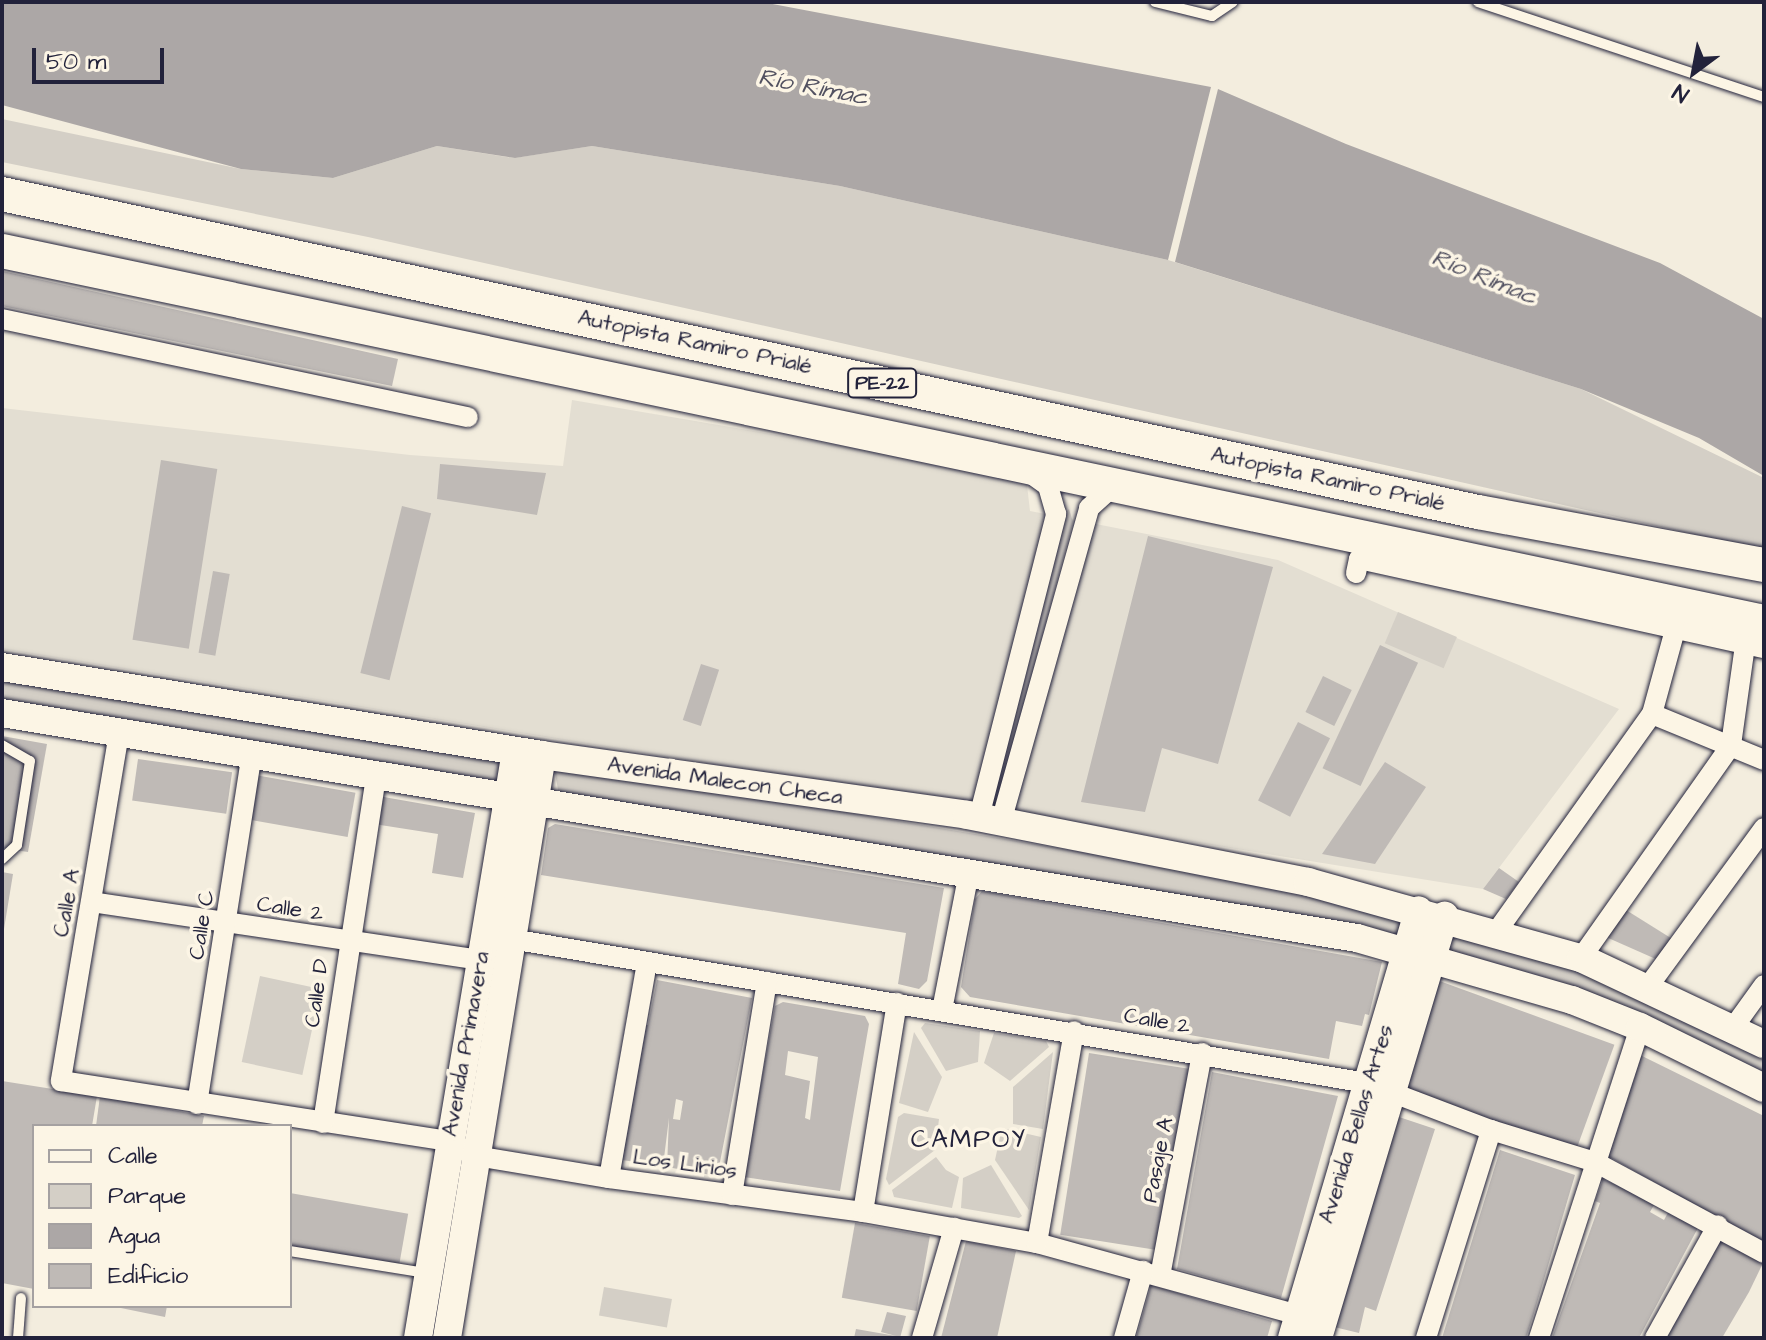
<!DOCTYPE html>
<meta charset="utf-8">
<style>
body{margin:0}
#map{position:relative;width:1766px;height:1340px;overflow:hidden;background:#f3edde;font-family:"Architects Daughter",sans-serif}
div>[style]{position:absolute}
.built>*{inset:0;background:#e3ded2}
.green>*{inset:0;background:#d4cfc6;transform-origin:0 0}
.water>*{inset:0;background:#aca7a6}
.building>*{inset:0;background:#bfbab6;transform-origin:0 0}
.roads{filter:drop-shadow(0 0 2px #22223b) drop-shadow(0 0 2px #22223b)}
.lane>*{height:10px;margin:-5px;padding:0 5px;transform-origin:5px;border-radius:5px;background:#fcf5e5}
.street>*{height:20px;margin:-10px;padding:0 10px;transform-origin:10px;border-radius:10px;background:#fcf5e5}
.secondary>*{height:28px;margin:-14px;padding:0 14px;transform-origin:14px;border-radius:14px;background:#fcf5e5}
.highway>*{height:34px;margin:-17px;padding:0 17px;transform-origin:17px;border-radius:17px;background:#fcf5e5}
span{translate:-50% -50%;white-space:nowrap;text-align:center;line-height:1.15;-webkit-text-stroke:7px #fcf5e5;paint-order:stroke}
.shield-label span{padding:2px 6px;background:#fcf5e5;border:2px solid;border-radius:6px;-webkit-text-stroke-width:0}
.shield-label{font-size:20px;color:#22223b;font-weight:700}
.street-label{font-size:22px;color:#22223b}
.water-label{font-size:24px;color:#525160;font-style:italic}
.quarter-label{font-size:26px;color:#22223b;letter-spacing:2px}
.frame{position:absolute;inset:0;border:4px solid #22223b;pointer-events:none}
.legend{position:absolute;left:32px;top:1124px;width:260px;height:184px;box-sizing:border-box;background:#fcf5e5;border:2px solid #a5a1a1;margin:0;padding:10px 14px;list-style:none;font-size:24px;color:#22223b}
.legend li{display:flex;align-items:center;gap:16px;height:40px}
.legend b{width:40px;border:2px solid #a5a1a1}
.north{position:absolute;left:1654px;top:32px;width:80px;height:80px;-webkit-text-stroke:6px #fcf5e5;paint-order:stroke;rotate:212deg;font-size:22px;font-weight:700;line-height:32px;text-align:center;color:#22223b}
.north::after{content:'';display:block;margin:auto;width:28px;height:36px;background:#22223b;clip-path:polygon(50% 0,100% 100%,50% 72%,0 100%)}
.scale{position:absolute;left:32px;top:48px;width:132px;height:36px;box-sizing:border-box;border:4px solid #22223b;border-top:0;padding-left:10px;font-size:24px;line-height:28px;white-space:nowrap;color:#22223b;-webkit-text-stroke:6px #fcf5e5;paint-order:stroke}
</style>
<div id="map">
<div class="built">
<div style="clip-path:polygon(572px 400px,1005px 474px,1027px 485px,1030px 511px,1278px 560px,1619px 709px,1483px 889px,2px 649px,2px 408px,410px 455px,563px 466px)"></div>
</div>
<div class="green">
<div style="clip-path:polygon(2px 119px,241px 169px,333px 178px,437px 146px,514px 158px,592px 146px,840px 186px,1168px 260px,1581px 389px,1764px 478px,1764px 550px,368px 237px,2px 162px)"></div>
<div style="clip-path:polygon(1069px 509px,1073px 522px,999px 798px,995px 791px,1062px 516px)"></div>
<div style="left:1398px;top:612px;width:64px;height:34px;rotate:23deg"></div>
<div style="clip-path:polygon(2px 674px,501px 761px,498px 781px,490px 786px,2px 706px)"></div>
<div style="clip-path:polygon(566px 765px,1307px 890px,1402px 912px,1399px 940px,559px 795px,555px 773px)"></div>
<div style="clip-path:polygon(1447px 931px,1509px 942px,1764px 1053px,1764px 1081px,1449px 951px)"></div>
<div style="left:260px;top:976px;width:62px;height:88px;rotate:12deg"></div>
<div style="clip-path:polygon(925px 1023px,980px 1031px,978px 1062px,946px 1071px,921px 1028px)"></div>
<div style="clip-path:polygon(914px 1032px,942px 1077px,928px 1112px,899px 1103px)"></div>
<div style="clip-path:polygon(994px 1033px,1046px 1041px,1049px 1047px,1010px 1081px,984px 1063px)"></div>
<div style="clip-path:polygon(1053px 1052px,1043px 1129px,1013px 1124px,1013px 1087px)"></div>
<div style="clip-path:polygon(904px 1113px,939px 1119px,935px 1150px,889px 1185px,886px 1179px,898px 1117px)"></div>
<div style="clip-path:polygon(1002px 1128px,1041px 1137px,1029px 1210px,995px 1160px)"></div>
<div style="clip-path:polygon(936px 1157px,946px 1170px,959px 1177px,952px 1208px,894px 1197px,892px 1190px)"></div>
<div style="clip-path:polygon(991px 1165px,1022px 1216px,1019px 1218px,961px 1208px,963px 1178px)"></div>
<div style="left:604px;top:1287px;width:69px;height:29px;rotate:10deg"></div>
</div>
<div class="water">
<div style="clip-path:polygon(2px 2px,762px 2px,1211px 87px,1168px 260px,840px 186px,592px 146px,515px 158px,437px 146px,333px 178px,241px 169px,2px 105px)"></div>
<div style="clip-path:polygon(1218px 89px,1346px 144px,1660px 263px,1764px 319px,1764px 476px,1699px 438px,1581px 389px,1175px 262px)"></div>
</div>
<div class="building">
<div style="clip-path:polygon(2px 271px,398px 359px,392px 386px,2px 306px)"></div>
<div style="left:161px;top:460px;width:57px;height:182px;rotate:9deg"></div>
<div style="clip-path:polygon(440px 464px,546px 473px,537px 515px,437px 499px)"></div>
<div style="left:402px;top:506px;width:30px;height:172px;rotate:14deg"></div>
<div style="clip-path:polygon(1148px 536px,1273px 567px,1218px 764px,1162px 748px,1145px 812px,1081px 802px)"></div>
<div style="left:213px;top:571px;width:17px;height:83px;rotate:10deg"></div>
<div style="left:1380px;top:645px;width:42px;height:136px;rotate:25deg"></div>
<div style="left:701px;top:664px;width:19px;height:59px;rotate:18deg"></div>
<div style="left:1323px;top:676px;width:32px;height:40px;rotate:26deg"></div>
<div style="left:1298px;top:722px;width:36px;height:88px;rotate:27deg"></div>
<div style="clip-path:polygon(2px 736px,47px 744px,28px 852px,2px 848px)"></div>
<div style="left:138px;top:759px;width:95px;height:42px;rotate:8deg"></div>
<div style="clip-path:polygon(1385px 762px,1426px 787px,1375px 864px,1322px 854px)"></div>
<div style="left:255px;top:775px;width:102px;height:45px;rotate:10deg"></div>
<div style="clip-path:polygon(378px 796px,475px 813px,463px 878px,432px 873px,438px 834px,374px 824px)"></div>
<div style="clip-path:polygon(555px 824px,944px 888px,927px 981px,919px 989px,898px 984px,906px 933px,541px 875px,548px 828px)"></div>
<div style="clip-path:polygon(1499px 868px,1519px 882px,1506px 899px,1483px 889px)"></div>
<div style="clip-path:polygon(2px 872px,13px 874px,4px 929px,2px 929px)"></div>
<div style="clip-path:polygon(982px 891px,1382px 962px,1369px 1015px,1365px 1014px,1362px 1026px,1336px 1021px,1329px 1059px,970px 997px,961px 987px,975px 899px)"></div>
<div style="clip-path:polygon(1626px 910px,1674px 940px,1658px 960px,1606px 937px)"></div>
<div style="left:1434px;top:979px;width:192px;height:116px;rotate:20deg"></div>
<div style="clip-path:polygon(evenodd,657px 980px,752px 998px,719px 1167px,711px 1175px,667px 1167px,669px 1118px,663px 1166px,622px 1160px,641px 1025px,648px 1025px,657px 980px,676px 1099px,683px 1101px,680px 1120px,673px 1119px,676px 1099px)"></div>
<div style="clip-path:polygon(evenodd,783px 1002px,865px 1016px,869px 1024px,840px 1191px,744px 1177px,775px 1006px,783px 1002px,788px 1051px,818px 1057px,810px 1120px,805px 1118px,810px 1081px,785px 1075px,788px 1051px)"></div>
<div style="left:1089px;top:1053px;width:101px;height:184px;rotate:9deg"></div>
<div style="clip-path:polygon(1640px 1055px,1764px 1116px,1764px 1244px,1606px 1155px)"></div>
<div style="clip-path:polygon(1212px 1072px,1338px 1096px,1281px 1298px,1177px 1269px)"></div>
<div style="clip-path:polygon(2px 1081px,97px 1096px,92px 1126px,34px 1126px,34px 1289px,2px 1283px)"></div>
<div style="clip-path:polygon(100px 1096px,204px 1116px,202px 1126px,96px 1126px)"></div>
<div style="clip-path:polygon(1396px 1116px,1435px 1129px,1376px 1311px,1365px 1307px,1359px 1333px,1330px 1326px)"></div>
<div style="clip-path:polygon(1500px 1150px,1575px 1175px,1534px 1313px,1526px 1338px,1442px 1338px)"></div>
<div style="clip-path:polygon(1603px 1179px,1655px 1203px,1650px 1212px,1664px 1220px,1670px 1209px,1699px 1226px,1639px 1338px,1552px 1338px,1600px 1203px,1595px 1201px)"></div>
<div style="left:290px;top:1193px;width:120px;height:55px;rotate:10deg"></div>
<div style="left:855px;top:1223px;width:76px;height:76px;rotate:10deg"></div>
<div style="clip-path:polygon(1720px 1236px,1763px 1263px,1749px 1292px,1722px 1338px,1662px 1338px)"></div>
<div style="clip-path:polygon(966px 1241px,1016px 1251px,997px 1338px,941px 1338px)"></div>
<div style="clip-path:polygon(1151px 1285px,1272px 1321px,1267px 1338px,1136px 1338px)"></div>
<div style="clip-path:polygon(111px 1306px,167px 1306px,165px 1317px)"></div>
<div style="clip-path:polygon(887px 1312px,906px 1316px,900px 1338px,854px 1338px,856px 1329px,896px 1336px,881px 1332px)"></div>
</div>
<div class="roads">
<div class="lane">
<div style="left:1155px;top:2px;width:59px;rotate:13.8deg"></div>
<div style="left:1212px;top:16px;width:25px;rotate:-34deg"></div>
<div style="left:1478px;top:2px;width:301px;rotate:18.4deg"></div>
<div style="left:2px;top:745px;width:32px;rotate:30deg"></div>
<div style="left:30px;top:761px;width:85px;rotate:98.8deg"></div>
<div style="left:17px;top:845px;width:21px;rotate:137deg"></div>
<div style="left:290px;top:1251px;width:138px;rotate:9.2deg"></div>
<div style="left:18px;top:1338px;width:40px;rotate:-85.7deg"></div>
</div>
<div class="street">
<div style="left:2px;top:319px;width:476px;rotate:11.9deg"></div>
<div style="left:1356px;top:573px;width:14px;rotate:-78deg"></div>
<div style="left:1359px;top:559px;width:415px;rotate:12.4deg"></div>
<div style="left:1652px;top:714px;width:121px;rotate:22.3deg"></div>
<div style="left:119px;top:733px;width:353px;rotate:99.5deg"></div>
<div style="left:61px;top:1081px;width:393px;rotate:8.8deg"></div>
<div style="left:449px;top:1141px;width:31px;rotate:29deg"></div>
<div style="left:476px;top:1156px;width:135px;rotate:9.4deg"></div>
<div style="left:609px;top:1178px;width:256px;rotate:7.6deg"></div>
<div style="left:863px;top:1212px;width:177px;rotate:10.1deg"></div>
<div style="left:1037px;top:1243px;width:272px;rotate:15.4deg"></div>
<div style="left:979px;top:817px;width:313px;rotate:-75.7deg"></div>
<div style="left:1056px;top:514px;width:29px;rotate:-106deg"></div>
<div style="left:1048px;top:486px;width:22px;rotate:-144deg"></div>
<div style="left:1001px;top:822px;width:326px;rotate:-74.3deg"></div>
<div style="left:1089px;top:508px;width:38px;rotate:-42deg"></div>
<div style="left:92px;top:902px;width:392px;rotate:8.5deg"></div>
<div style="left:1497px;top:931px;width:267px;rotate:-54.5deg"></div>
<div style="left:1652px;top:714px;width:87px;rotate:-74.7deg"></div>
<div style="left:511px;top:939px;width:868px;rotate:9.55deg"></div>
<div style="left:1367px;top:1083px;width:133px;rotate:20.8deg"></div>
<div style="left:1491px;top:1130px;width:109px;rotate:17.1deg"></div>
<div style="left:1595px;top:1162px;width:192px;rotate:28.3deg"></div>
<div style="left:1581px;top:958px;width:261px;rotate:-54.8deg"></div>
<div style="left:1731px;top:745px;width:101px;rotate:-82deg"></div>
<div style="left:1647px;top:988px;width:198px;rotate:-53.8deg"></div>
<div style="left:942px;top:1010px;width:141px;rotate:-78.9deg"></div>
<div style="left:1733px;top:1028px;width:53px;rotate:-54.2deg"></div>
<div style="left:197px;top:1104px;width:354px;rotate:-81.1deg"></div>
<div style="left:323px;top:1123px;width:351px;rotate:-81.3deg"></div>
<div style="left:609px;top:1178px;width:218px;rotate:-80deg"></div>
<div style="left:732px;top:1195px;width:216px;rotate:-80.7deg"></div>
<div style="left:863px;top:1212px;width:212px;rotate:-80.8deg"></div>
<div style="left:1037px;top:1243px;width:215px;rotate:-80.1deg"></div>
<div style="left:1160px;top:1276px;width:227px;rotate:-79.3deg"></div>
<div style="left:922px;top:1338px;width:115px;rotate:-73.8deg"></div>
<div style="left:1124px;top:1338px;width:70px;rotate:-74.2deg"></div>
<div style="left:1426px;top:1338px;width:218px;rotate:-72.6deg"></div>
<div style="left:1539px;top:1338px;width:327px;rotate:-72deg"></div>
<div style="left:1655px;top:1338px;width:129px;rotate:-60.9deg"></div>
</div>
<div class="secondary">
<div style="left:2px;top:667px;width:547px;rotate:9.26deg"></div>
<div style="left:542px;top:755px;width:429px;rotate:8deg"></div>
<div style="left:967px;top:815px;width:348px;rotate:11.1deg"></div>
<div style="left:1308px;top:882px;width:283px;rotate:15.6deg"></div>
<div style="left:1581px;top:958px;width:202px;rotate:25.2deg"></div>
<div style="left:2px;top:713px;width:1374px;rotate:9.43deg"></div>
<div style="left:1357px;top:938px;width:224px;rotate:16.1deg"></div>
<div style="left:1572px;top:1000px;width:73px;rotate:21.7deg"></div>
<div style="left:1640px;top:1027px;width:138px;rotate:26.2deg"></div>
<div style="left:418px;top:1338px;width:595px;rotate:-80.52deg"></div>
<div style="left:447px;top:1338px;width:591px;rotate:-80.74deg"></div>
<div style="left:1292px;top:1338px;width:446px;rotate:-73.5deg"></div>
<div style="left:1318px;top:1338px;width:441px;rotate:-73.3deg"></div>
</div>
<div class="highway">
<div style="left:2px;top:194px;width:1510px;rotate:12.16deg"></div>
<div style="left:1478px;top:512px;width:291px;rotate:10.5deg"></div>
<div style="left:2px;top:251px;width:1801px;rotate:11.89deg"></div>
</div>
</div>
<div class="shield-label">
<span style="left:882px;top:383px">PE-22</span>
</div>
<div class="street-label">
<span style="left:695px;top:342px;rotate:12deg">Autopista Ramiro Prialé</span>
<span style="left:1328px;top:479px;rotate:12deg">Autopista Ramiro Prialé</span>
<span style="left:725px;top:781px;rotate:8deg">Avenida Malecon Checa</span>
<span style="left:67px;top:903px;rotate:-80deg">Calle A</span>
<span style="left:290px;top:909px;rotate:9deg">Calle 2</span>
<span style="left:202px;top:925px;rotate:-81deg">Calle C</span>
<span style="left:317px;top:993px;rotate:-82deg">Calle D</span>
<span style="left:1157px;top:1021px;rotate:10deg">Calle 2</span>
<span style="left:466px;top:1044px;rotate:-80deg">Avenida Primavera</span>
<span style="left:1356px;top:1124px;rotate:-73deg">Avenida Bellas Artes</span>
<span style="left:1158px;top:1160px;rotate:-79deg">Pasaje A</span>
<span style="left:685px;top:1164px;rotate:8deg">Los Lirios</span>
</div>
<div class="water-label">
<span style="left:813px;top:88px;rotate:11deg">Río Rímac</span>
<span style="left:1484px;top:278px;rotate:22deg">Río Rímac</span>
</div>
<div class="quarter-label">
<span style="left:969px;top:1140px">CAMPOY</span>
</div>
<div class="frame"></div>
<ul class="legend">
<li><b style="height:10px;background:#fcf5e5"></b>Calle</li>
<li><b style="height:22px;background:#d4cfc6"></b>Parque</li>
<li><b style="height:22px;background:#aca7a6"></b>Agua</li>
<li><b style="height:22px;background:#bfbab6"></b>Edificio</li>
</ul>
<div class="north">N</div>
<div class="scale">50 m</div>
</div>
